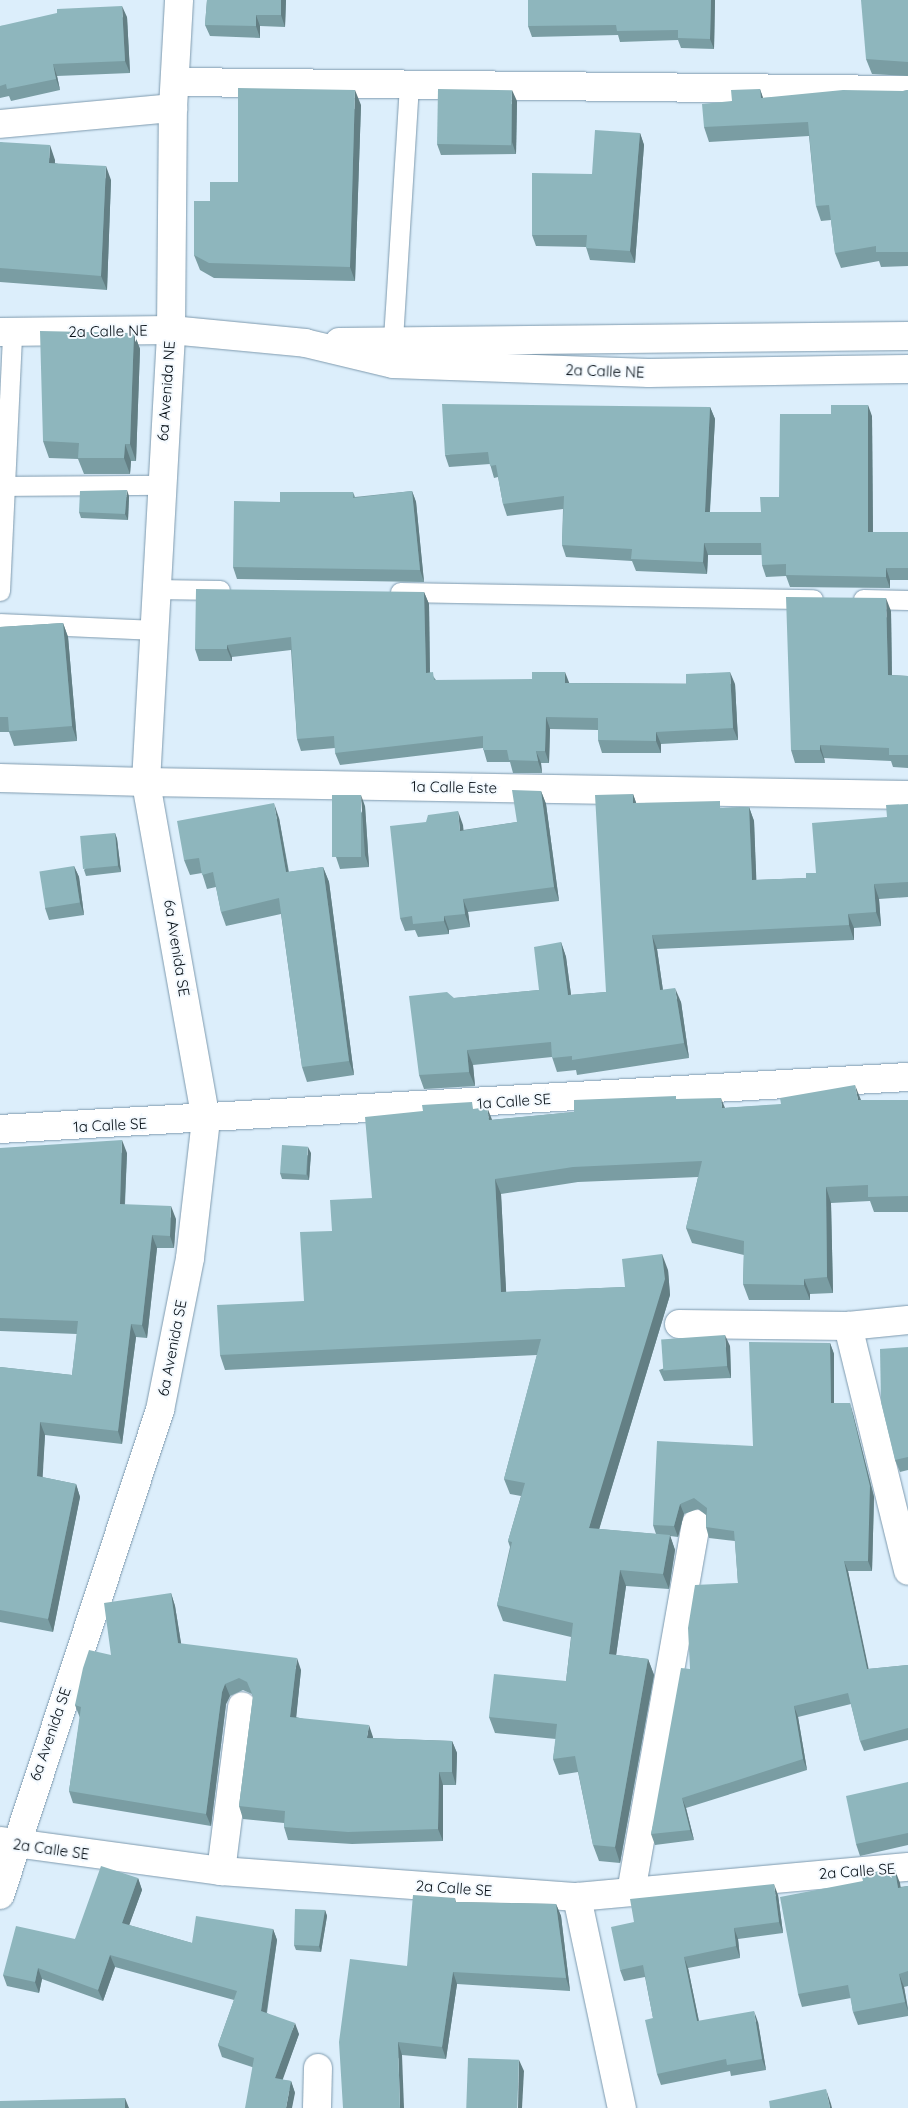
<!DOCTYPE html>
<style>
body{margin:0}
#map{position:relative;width:908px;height:2108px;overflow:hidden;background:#dceefb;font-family:Quicksand,sans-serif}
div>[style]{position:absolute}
.roads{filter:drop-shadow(0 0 1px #7e9aae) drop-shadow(0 0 1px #7e9aae)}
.lane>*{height:19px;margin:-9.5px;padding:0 9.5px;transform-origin:9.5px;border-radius:9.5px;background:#fff}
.street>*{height:28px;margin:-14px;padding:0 14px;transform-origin:14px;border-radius:14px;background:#fff}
.secondary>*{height:28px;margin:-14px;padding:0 14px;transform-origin:14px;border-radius:14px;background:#fff}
.wall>*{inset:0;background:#7a9da3}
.shaded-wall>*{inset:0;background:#637f84}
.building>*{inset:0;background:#8eb6bd;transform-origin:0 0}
span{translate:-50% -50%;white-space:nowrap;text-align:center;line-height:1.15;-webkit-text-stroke:4px #f3f9fe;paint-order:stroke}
.street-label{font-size:15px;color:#050e15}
</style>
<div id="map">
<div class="roads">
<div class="lane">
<div style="left:393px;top:339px;width:256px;rotate:-86.4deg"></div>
<div style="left:4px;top:486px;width:155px;rotate:-0.4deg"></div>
<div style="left:154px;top:589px;width:66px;rotate:0.9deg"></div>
<div style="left:0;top:591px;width:259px;rotate:-87.3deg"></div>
<div style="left:400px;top:592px;width:413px;rotate:1deg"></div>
<div style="left:863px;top:599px;width:45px;rotate:1.3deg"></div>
<div style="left:0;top:623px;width:152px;rotate:2.6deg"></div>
</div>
<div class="street">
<div style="left:176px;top:82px;width:732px;rotate:0.63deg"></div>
<div style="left:0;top:124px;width:174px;rotate:-5.3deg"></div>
<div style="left:0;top:1129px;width:909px;rotate:-3.28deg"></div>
<div style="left:679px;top:1324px;width:169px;rotate:0.7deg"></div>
<div style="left:848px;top:1326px;width:60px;rotate:-5.7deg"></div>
<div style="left:848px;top:1326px;width:252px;rotate:76.2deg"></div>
<div style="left:0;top:1841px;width:223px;rotate:7.7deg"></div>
<div style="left:221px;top:1871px;width:357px;rotate:4.2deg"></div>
<div style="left:577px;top:1897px;width:332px;rotate:-5.2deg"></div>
<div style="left:221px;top:1871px;width:166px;rotate:-82.7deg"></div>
<div style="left:631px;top:1892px;width:374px;rotate:-80deg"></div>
<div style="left:0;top:1895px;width:511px;rotate:-71.74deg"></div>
<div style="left:160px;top:1410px;width:155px;rotate:-78.8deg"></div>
<div style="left:190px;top:1258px;width:139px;rotate:-83.4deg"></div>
<div style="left:206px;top:1120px;width:343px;rotate:-100.1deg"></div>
<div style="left:146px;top:782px;width:762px;rotate:0.98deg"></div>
<div style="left:577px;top:1897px;width:216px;rotate:78deg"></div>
<div style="left:317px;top:2108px;width:40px;rotate:-88.6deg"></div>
</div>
<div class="secondary">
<div style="left:0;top:332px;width:171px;rotate:-0.7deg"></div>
<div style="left:171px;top:330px;width:135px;rotate:5.5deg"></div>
<div style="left:305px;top:343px;width:90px;rotate:13.4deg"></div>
<div style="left:393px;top:364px;width:256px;rotate:2deg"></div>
<div style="left:649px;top:373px;width:259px;rotate:-0.9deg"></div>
<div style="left:339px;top:342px;width:569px;rotate:-0.6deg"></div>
<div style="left:0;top:778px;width:146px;rotate:1.6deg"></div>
<div style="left:146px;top:782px;width:453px;rotate:-86.8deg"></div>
<div style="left:171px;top:330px;width:222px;rotate:-89.5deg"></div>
<div style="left:173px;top:108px;width:108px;rotate:-86.8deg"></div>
</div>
</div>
<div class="wall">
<div style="clip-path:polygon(207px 0,286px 0,285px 27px,260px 26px,260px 38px,210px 36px,205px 25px)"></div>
<div style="clip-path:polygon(528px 0,715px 0,714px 49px,681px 48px,678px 40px,620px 42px,618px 35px,532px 37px,528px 26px)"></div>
<div style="clip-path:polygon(908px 0,908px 76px,872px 74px,866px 59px)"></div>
<div style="clip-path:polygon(127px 17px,130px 73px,57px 76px,60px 90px,11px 101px,9px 96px,0 98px,0 26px)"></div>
<div style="clip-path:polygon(760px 89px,763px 98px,903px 91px,908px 90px,908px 266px,881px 267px,879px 261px,841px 268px,835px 253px,831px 220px,821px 221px,816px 206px,809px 136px,709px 142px,704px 127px,732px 101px)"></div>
<div style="clip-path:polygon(517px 101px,516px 154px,441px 155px,437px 144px)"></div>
<div style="clip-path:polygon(361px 105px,355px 281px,214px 278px,200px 270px,194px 255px,210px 201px,238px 182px)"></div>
<div style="clip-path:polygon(640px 133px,644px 145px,635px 263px,590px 260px,586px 247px,536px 246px,532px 235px,592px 174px)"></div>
<div style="clip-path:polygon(0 142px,55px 160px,55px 163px,111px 180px,107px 290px,0 282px)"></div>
<div style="clip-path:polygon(134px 333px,140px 349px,136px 461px,131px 461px,130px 474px,84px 474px,78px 459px,49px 458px,43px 441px)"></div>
<div style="clip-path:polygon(710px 407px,715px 419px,710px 512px,761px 512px,779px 497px,872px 416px,873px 532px,908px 532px,908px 580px,890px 580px,890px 588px,790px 587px,786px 576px,766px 577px,762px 565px,762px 555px,708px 555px,707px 574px,636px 571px,632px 561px,566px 557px,562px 545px,563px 509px,507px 516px,503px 504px,498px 477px,494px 478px,490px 464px,449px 467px,445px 455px)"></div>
<div style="clip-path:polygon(412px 491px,416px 502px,424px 582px,237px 579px,233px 567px,280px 502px,353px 492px,355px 497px)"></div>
<div style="clip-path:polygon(129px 496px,128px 520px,81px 518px,79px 512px)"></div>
<div style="clip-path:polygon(424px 592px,429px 604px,430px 672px,436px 680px,569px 683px,735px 684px,738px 740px,661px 744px,661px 753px,602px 753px,598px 740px,598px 730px,550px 729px,549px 763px,541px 763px,542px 773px,513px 773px,510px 762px,487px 762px,483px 748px,340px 765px,335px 753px,335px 748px,301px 751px,297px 739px,291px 650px,232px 657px,232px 661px,199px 661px,195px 649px)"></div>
<div style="clip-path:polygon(891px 611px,892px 675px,908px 676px,908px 768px,893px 767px,891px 761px,824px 758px,825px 763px,795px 763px,791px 750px)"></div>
<div style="clip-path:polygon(63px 623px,68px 637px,77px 741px,14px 746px,9px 732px,0 732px,0 627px)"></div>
<div style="clip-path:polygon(541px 791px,546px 804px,559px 901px,468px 912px,470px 927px,449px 930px,449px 934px,418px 937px,415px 930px,405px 931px,400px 918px,463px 825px,463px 830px,517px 822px)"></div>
<div style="clip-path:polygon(633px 794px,636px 803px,723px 808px,749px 807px,754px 821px,756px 880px,806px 878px,816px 873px,887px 817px,908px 804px,908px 897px,879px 899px,881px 926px,854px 928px,854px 940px,657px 949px,663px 990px,681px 1002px,689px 1058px,577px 1075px,576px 1070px,557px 1072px,552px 1057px,473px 1065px,475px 1086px,424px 1089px,419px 1075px,454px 998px,539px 990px,561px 942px,566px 957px,571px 995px,606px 992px)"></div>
<div style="clip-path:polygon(365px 806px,369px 867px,340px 869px,336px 857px)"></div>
<div style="clip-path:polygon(279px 818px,289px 872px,323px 867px,329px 882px,354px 1075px,307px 1082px,302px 1067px,281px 914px,226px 926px,221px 912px,216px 887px,207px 889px,202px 873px,190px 875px,184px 860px)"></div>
<div style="clip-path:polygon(115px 833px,117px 839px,121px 872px,86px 876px,84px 870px)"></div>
<div style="clip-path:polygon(74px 866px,79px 877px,84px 915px,49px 920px,45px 908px)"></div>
<div style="clip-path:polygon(677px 1099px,725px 1108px,861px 1100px,908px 1100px,908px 1212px,874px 1212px,870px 1201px,831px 1203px,833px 1293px,810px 1294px,810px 1300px,749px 1300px,743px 1284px,744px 1255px,692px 1243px,686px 1228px,698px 1177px,578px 1182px,501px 1194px,506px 1292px,625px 1287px,668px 1270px,670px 1295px,599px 1529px,656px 1534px,653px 1525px,753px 1446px,830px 1343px,834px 1354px,834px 1403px,853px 1414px,874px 1497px,872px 1571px,848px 1571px,868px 1669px,908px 1665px,908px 1740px,864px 1751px,860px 1741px,851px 1704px,798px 1717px,807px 1770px,686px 1808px,694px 1840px,655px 1845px,651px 1834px,690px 1669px,738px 1583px,735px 1541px,709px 1538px,706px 1527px,706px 1515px,698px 1509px,684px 1514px,678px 1537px,670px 1536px,675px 1550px,669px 1589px,626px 1586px,616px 1655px,648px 1659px,654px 1675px,620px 1863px,599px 1861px,593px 1845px,578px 1772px,559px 1775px,553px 1759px,556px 1739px,495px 1733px,489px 1717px,566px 1681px,571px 1637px,503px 1621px,497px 1605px,510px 1547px,508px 1541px,521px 1496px,510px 1494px,504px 1479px,537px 1355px,225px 1370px,220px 1355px,304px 1301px,332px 1231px,372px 1198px,423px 1111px,475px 1109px,492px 1120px,574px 1112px)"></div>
<div style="clip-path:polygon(0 1148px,127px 1153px,125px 1205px,176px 1219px,174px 1248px,157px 1248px,147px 1338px,136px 1337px,122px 1444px,45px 1435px,42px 1477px,76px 1484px,80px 1497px,53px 1632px,0 1622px,0 1367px,72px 1375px,77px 1334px,0 1331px)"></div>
<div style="clip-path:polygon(311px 1153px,309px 1180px,282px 1179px,280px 1173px)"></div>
<div style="clip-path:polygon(730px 1346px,731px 1378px,664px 1381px,659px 1370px)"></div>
<div style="clip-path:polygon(908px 1347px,908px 1470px,900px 1472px,895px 1460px)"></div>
<div style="clip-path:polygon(171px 1593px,175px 1606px,181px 1644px,301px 1670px,296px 1717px,373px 1737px,373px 1738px,452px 1741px,457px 1753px,456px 1785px,443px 1785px,443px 1841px,352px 1844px,288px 1840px,284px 1827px,284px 1823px,243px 1819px,239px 1806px,253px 1697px,252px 1694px,243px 1690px,230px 1696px,226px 1704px,211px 1826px,73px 1803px,69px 1791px,80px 1718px,75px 1705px,111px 1655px)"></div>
<div style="clip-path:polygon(908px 1782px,908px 1845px,860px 1856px,856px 1844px)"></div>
<div style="clip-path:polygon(895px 1870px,900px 1887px,908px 1886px,908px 1986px,904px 1987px,908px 2008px,908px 2016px,858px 2025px,853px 2012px,851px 1998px,802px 2007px,798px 1994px,863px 1881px)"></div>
<div style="clip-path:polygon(138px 1878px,142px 1890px,129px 1925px,192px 1943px,273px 1929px,277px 1940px,267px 2013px,299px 2034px,282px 2080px,291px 2081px,295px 2093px,252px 2067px,222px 2057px,218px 2045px,234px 2000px,115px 1967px,103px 2001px,42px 1979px,39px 1993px,7px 1986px,3px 1975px,75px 1939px)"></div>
<div style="clip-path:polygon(778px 1895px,783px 1933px,738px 1939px,740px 1958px,688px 1968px,699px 2021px,758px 2022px,766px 2070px,731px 2076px,730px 2071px,661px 2085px,657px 2074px,653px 2018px,645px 1977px,624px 1981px,620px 1970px)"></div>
<div style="clip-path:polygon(455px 1898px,456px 1902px,556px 1904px,561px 1916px,570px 1991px,457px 1984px,446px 2059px,402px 2055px,343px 2108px,407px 1966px)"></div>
<div style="clip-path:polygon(325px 1910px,327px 1916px,321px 1952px,296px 1950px,294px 1945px)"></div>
</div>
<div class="shaded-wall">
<div style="clip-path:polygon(281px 0,286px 0,285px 27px,281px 15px)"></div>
<div style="clip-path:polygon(711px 0,715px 0,714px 49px,710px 39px)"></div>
<div style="clip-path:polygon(122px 6px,127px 17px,130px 73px,125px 61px)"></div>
<div style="clip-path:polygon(256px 15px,260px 26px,260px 38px,256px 26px)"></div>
<div style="clip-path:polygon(53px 64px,57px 76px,60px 90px,56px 79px)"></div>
<div style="clip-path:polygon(760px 89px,765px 104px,761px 98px)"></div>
<div style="clip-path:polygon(355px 90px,361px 105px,355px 281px,350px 267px)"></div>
<div style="clip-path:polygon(512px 90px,517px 101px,516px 154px,512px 142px)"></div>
<div style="clip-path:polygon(640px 133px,644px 145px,635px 263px,630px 251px)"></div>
<div style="clip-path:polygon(50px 145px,55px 160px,54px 178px,49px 163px)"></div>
<div style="clip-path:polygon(106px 166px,111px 180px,107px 290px,101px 276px)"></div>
<div style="clip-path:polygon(134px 333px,140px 349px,136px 461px,130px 444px)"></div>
<div style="clip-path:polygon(868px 405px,872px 416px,873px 544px,868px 532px)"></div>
<div style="clip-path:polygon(710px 407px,715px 419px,709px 524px,705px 512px)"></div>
<div style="clip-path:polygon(125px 444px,131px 461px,130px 474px,124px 458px)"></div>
<div style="clip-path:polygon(127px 490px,129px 496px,128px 520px,125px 514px)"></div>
<div style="clip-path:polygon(412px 491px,416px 502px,424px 582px,420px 570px)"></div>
<div style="clip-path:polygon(704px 543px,708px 555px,707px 574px,703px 562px)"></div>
<div style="clip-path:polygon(886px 568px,890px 580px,890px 588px,886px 577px)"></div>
<div style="clip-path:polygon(424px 592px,429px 604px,430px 685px,426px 673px)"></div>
<div style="clip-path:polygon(886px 598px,891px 611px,892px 688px,888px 675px)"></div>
<div style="clip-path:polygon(63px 623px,68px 637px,77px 741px,72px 726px)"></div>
<div style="clip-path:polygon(227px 645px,232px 657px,232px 661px,227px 649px)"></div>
<div style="clip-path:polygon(565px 672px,570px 685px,565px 683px)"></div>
<div style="clip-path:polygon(730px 672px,735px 684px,738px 740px,733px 728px)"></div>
<div style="clip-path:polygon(546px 717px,550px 729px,549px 763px,545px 751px)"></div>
<div style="clip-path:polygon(656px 732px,661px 744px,661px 753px,656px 741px)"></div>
<div style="clip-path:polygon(820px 745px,824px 758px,825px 763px,820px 750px)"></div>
<div style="clip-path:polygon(536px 751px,541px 763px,542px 773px,538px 761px)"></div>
<div style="clip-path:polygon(541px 791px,546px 804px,559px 901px,554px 887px)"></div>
<div style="clip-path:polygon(633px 794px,638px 808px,633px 803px)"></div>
<div style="clip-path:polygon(361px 795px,365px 806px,369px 867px,365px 855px)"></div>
<div style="clip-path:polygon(274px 803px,279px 818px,291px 887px,286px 872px)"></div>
<div style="clip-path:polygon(749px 807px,754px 821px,757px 895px,752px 880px)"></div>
<div style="clip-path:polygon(458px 811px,463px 825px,465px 844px,460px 831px)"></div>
<div style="clip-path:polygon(115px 833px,117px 839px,121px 872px,118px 866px)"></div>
<div style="clip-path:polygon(74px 866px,79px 877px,84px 915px,80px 903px)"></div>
<div style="clip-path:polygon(323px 867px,329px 882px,354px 1075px,349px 1061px)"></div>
<div style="clip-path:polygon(874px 884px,879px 899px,881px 926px,876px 912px)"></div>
<div style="clip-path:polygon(463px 899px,468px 912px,470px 927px,465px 914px)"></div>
<div style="clip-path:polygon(848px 914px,854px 928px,854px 940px,849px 925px)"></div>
<div style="clip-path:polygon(444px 916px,449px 930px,449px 934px,444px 921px)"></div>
<div style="clip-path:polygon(652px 935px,657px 949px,665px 1005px,660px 990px)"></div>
<div style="clip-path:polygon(561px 942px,566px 957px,573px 1010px,568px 995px)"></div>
<div style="clip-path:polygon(675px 988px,681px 1002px,689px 1058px,684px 1043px)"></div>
<div style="clip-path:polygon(467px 1050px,473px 1065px,475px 1086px,469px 1072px)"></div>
<div style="clip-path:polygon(855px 1085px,861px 1100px,858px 1100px)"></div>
<div style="clip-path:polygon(721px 1098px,727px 1113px,722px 1108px)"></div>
<div style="clip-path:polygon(487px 1107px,493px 1122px,489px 1120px)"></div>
<div style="clip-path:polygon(122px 1140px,127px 1153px,124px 1217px,120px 1204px)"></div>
<div style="clip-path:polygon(308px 1147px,311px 1153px,309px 1180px,307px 1174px)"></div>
<div style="clip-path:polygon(495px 1179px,501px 1194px,507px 1308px,501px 1292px)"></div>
<div style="clip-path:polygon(826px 1187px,831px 1203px,833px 1293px,827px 1277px)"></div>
<div style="clip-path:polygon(171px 1206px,176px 1219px,174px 1248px,170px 1236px)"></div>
<div style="clip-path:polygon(152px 1235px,157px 1248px,147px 1338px,142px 1325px)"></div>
<div style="clip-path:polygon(662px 1254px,668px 1270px,670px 1295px,595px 1543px,589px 1528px)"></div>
<div style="clip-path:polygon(804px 1279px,810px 1294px,810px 1300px,804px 1285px)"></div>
<div style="clip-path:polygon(131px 1324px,136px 1337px,122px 1444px,118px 1431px)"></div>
<div style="clip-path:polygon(725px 1335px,730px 1346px,731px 1378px,727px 1366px)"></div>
<div style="clip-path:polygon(830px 1343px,834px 1354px,834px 1413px,831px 1403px)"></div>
<div style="clip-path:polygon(850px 1403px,853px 1414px,874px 1497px,872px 1571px,868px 1561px)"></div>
<div style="clip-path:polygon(40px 1422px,45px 1435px,42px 1489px,37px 1476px)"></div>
<div style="clip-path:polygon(76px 1484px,80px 1497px,53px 1632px,48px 1619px)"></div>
<div style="clip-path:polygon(680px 1504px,684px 1514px,678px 1537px,674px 1526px)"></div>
<div style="clip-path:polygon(670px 1535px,675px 1550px,669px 1589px,663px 1574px)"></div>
<div style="clip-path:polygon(844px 1561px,848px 1571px,871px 1680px,867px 1669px)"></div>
<div style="clip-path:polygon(620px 1570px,626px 1586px,614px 1670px,609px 1654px)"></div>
<div style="clip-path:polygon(171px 1593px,175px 1606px,183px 1655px,178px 1643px)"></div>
<div style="clip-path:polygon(297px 1658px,301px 1670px,295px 1729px,290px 1717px)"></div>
<div style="clip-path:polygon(648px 1659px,654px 1675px,620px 1863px,615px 1847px)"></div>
<div style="clip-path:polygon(225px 1684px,230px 1696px,226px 1704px,211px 1826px,206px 1814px,222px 1692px)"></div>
<div style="clip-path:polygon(794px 1706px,798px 1717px,807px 1770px,803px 1759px)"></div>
<div style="clip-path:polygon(369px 1725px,373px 1737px,372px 1751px,367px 1738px)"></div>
<div style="clip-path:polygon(452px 1741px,457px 1753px,456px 1785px,452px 1772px)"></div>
<div style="clip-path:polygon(439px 1772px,443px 1785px,443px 1841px,438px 1829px)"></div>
<div style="clip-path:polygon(682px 1798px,686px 1808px,694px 1840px,690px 1830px)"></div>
<div style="clip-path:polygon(895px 1870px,900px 1883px,903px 1901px,898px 1888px)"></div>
<div style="clip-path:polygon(138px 1878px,142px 1890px,126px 1934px,122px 1923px)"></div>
<div style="clip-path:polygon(774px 1884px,778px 1895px,783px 1933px,779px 1922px)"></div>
<div style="clip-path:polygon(556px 1904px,561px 1916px,570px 1991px,566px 1978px)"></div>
<div style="clip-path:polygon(325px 1910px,327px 1916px,321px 1952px,319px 1946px)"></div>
<div style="clip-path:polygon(734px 1928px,738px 1939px,740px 1958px,736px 1946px)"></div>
<div style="clip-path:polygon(273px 1929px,277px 1940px,265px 2022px,261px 2011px)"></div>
<div style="clip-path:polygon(110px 1955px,115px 1967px,103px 2001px,98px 1990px)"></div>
<div style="clip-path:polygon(684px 1957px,688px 1968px,701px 2032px,697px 2021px)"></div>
<div style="clip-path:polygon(38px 1968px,42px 1979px,39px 1993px,35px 1982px)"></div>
<div style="clip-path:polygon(453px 1972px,457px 1984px,446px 2059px,442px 2047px)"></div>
<div style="clip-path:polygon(899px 1974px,904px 1987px,908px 2011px,905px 2002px)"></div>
<div style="clip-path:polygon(754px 2011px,758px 2022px,766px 2070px,762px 2059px)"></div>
<div style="clip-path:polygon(295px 2023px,299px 2034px,279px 2090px,275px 2078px)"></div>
<div style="clip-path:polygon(398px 2042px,402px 2055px,404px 2108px,400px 2108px)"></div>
<div style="clip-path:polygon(519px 2060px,524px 2071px,522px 2108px,518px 2108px)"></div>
<div style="clip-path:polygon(291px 2081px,295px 2093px,292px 2108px,286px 2108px)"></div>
<div style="clip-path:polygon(826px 2089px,831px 2104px,832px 2108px,830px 2108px)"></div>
<div style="clip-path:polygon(125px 2098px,129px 2108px,125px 2108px)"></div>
</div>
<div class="building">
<div style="clip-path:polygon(207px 0,281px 0,281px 15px,256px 15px,256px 26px,205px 25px)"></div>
<div style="clip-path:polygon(528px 0,711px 0,710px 39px,678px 38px,678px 30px,617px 31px,616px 25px,528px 26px)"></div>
<div style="clip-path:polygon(861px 0,908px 0,908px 62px,866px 59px)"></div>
<div style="clip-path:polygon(122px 6px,125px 61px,53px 64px,56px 79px,7px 89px,6px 84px,0 86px,0 26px,57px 13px,57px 9px)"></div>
<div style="clip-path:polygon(238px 88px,355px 90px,350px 267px,209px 263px,194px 255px,194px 201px,210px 201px,210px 182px,238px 182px)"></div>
<div style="left:438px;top:89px;width:74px;height:55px;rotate:1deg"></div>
<div style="clip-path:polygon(760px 89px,761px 98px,843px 90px,903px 91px,908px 90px,908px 252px,876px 252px,876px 246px,835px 253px,829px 205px,816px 206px,808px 122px,704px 127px,702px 104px,732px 101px,731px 90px)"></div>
<div style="clip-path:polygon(595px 130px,640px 133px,630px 251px,586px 248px,587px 235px,532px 235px,532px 173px,592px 174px)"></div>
<div style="clip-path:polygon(0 142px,50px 145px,49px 163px,106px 166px,101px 276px,0 268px)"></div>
<div style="clip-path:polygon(40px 331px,134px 333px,130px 444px,125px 444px,124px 458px,78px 458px,79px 443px,43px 441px)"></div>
<div style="clip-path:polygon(442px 404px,710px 407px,705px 512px,761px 512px,760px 497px,779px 497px,780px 414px,831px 414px,831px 405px,868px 405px,868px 532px,908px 532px,908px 568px,886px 568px,886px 577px,786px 575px,786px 564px,762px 565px,761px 543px,704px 543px,703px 562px,631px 559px,632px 549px,562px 545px,564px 496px,503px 504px,496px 465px,490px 466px,488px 452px,445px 455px)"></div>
<div style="clip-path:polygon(127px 490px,125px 514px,79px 512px,80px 491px)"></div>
<div style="clip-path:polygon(412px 491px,420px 570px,233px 567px,234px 501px,280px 502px,280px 492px,353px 492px,353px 498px)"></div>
<div style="clip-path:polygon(196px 589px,424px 592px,426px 673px,433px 672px,434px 680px,532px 679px,532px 672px,565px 672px,565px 683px,686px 684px,686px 674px,730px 672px,733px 728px,656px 732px,656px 741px,598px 740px,598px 718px,546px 717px,545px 751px,536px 751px,538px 761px,509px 760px,507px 750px,483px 750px,483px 736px,335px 753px,334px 736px,297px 739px,291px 637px,227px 645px,227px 649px,195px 649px)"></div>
<div style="clip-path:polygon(786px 597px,886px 598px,888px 675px,908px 676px,908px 755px,889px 755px,889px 748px,820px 745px,820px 750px,791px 750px)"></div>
<div style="clip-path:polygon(63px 623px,72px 726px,9px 731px,8px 717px,0 717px,0 627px)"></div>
<div style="clip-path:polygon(512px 790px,541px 791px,554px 887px,463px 899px,465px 914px,444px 916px,444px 921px,413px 924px,412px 916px,400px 918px,390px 826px,426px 822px,428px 815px,458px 811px,460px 831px,517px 822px)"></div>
<div style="clip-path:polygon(633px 794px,633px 803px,720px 801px,720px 808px,749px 807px,752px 880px,806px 878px,806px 873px,816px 873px,812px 823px,887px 817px,886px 805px,908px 804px,908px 882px,874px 884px,876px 912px,848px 914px,849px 925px,652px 935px,660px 990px,675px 988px,684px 1043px,572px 1060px,572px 1056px,552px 1058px,551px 1042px,467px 1050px,469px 1072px,419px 1075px,409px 996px,447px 992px,454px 998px,539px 990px,534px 947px,561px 942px,568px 995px,606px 992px,595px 795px)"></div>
<div style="left:332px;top:795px;width:29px;height:62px"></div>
<div style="clip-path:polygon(274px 803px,286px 872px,323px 867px,349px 1061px,302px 1067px,279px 898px,221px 912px,213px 872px,202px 875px,199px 858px,184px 860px,177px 821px)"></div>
<div style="left:115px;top:833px;width:33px;height:35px;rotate:85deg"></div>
<div style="left:74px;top:866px;width:37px;height:35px;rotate:81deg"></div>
<div style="clip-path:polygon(855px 1085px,858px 1100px,908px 1100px,908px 1196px,868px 1197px,868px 1185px,826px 1187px,827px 1277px,804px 1279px,804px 1285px,743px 1284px,744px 1241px,686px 1228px,702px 1161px,573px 1167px,495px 1179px,501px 1292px,625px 1287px,622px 1259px,662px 1254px,665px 1279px,589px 1528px,670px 1535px,663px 1574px,620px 1570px,609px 1654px,648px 1659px,615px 1847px,593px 1845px,575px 1756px,553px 1759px,557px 1724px,489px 1717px,494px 1674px,566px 1681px,573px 1623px,497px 1605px,512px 1542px,508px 1541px,525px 1483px,504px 1479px,541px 1339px,220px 1355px,217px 1305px,304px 1301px,300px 1232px,332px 1231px,330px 1200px,372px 1198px,365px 1117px,423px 1111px,422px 1105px,472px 1102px,473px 1109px,487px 1107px,489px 1120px,574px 1112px,574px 1100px,676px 1096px,676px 1099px,721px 1098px,722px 1108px,781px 1104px,780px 1098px)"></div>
<div style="clip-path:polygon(122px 1140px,120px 1204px,171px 1206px,170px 1236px,152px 1235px,142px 1325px,131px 1324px,118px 1431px,40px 1422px,37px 1476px,76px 1484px,48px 1619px,0 1610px,0 1367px,72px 1375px,78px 1321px,0 1318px,0 1148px)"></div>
<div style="left:282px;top:1145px;width:26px;height:28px;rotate:4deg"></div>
<div style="left:725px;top:1335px;width:31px;height:64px;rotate:86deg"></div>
<div style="clip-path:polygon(749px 1342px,830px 1343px,831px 1403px,850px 1403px,870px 1486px,868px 1561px,844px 1561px,867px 1669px,908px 1665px,908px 1728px,860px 1741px,848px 1693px,794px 1706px,803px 1759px,682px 1798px,690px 1830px,651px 1834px,681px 1668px,690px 1669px,688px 1628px,695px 1585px,738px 1583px,734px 1531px,706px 1527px,707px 1508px,694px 1498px,680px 1504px,674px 1526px,653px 1525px,657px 1441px,753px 1446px)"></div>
<div style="clip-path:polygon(908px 1347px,908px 1457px,895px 1460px,881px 1402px,880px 1349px)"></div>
<div style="clip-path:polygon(171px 1593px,178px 1643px,297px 1658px,290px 1717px,369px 1725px,367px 1738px,452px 1741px,452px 1772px,439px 1772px,438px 1829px,348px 1832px,284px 1827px,285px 1811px,239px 1806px,253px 1696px,247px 1682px,239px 1678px,225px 1684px,222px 1692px,206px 1814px,69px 1791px,81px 1707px,75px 1705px,83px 1668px,89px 1650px,111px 1655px,104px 1603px)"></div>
<div style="clip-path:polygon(908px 1782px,908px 1833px,856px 1844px,846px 1796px)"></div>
<div style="clip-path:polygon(101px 1866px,138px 1878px,122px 1923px,192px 1943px,196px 1916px,273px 1929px,261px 2011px,295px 2023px,275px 2078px,291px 2081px,286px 2108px,245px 2108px,254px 2058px,218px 2045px,237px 1991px,110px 1955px,98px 1990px,38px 1968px,35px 1982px,3px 1975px,16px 1926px,75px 1939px)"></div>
<div style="clip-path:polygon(895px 1870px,898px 1888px,908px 1886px,908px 1971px,899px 1974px,905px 2002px,853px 2012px,848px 1985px,798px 1994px,780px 1897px,863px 1881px,861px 1873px)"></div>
<div style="clip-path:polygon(774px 1884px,779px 1922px,734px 1928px,736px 1946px,684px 1957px,697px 2021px,754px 2011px,762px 2059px,727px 2065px,726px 2059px,657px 2074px,645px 2020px,653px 2018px,643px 1965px,620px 1970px,611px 1927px,634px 1922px,630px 1899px)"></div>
<div style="clip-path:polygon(413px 1895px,455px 1898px,455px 1902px,556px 1904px,566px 1978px,453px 1972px,442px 2047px,398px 2042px,400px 2108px,343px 2108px,339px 2042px,350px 1959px,407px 1966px)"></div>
<div style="clip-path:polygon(295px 1909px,325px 1910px,319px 1946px,294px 1945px)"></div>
<div style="left:468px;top:2058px;width:51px;height:50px;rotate:2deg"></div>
<div style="clip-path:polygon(826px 2089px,830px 2108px,770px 2108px,769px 2101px)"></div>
<div style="clip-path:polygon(125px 2098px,125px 2108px,0 2108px,0 2101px)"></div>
</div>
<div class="street-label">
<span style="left:108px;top:331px;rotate:-1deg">2a Calle NE</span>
<span style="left:605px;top:371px;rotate:2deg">2a Calle NE</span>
<span style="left:166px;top:391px;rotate:-86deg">6a Avenida NE</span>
<span style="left:454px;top:787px;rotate:1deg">1a Calle Este</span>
<span style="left:177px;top:948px;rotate:81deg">6a Avenida SE</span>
<span style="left:514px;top:1101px;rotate:-4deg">1a Calle SE</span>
<span style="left:110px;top:1125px;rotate:-3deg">1a Calle SE</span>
<span style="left:172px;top:1348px;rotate:-79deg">6a Avenida SE</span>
<span style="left:50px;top:1734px;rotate:-71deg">6a Avenida SE</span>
<span style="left:51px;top:1849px;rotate:8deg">2a Calle SE</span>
<span style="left:857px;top:1871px;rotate:-4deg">2a Calle SE</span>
<span style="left:454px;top:1888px;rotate:4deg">2a Calle SE</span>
</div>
</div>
